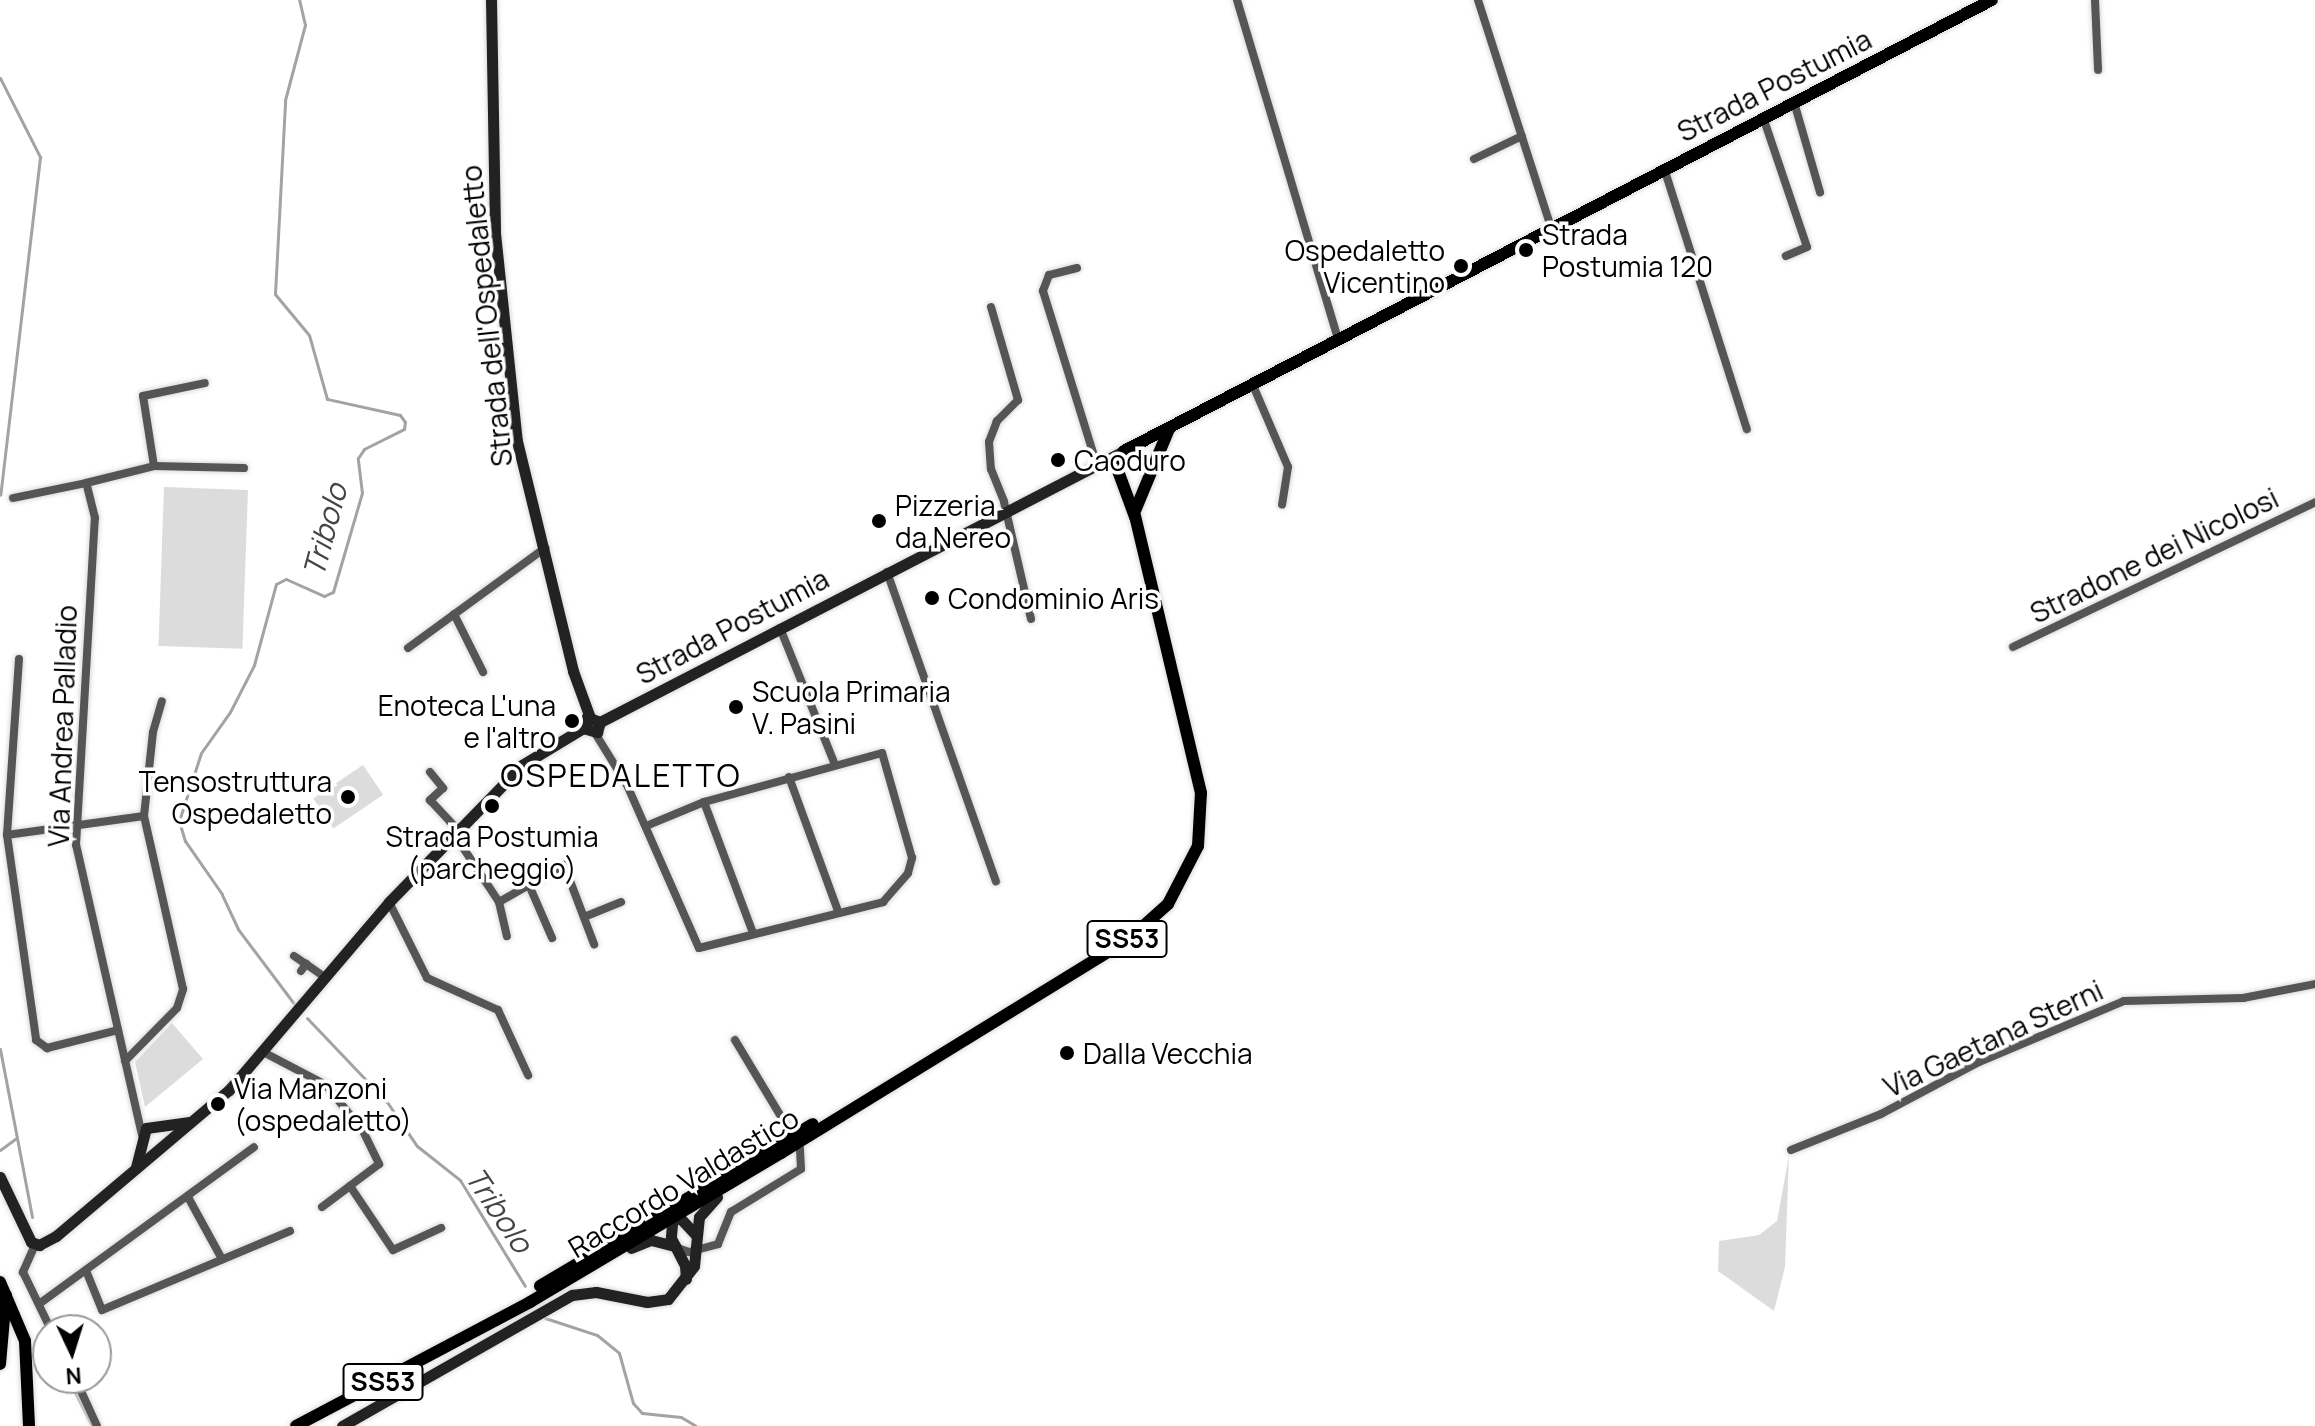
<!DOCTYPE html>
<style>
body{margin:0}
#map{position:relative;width:2315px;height:1426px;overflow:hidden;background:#fff;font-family:Manrope,sans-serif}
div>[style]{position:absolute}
.green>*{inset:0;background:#dcdcdc;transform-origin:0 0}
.stream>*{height:3px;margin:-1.5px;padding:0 1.5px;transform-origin:1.5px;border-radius:1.5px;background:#a3a3a3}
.roads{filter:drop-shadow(0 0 2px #dbdbdb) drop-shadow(0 0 2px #dbdbdb)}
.street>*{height:8px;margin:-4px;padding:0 4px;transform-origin:4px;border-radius:4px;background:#555}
.secondary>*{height:11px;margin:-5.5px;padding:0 5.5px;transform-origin:5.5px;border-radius:5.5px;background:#222}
.primary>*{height:12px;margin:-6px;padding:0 6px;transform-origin:6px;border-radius:6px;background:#000}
.dots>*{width:22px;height:22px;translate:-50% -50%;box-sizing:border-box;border:4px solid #fff;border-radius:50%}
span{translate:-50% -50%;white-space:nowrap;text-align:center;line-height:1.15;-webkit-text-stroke:7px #fff;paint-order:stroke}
.shield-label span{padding:2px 6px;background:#fff;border:2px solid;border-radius:6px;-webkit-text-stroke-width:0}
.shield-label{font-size:26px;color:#000;font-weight:700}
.street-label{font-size:28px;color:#000}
.poi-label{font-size:28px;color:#000}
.left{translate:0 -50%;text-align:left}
.right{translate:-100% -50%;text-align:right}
.water-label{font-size:30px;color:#444;font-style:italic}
.quarter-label{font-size:32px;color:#000;letter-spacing:2px}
.north{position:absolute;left:32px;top:1314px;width:80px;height:80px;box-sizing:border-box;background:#fff;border:2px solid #999;border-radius:50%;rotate:176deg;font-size:22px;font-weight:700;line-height:32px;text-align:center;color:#000}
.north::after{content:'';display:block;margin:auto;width:28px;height:36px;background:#000;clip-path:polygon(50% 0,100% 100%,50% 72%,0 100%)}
</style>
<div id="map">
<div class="green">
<div style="left:164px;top:487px;width:84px;height:159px;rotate:2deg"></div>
<div style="left:363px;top:765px;width:36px;height:60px;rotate:56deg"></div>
<div style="clip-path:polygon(172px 1023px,203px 1059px,145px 1107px,135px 1062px)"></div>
<div style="clip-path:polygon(1789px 1155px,1785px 1267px,1774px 1311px,1718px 1271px,1719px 1241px,1759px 1235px,1777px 1221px)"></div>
</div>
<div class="stream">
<div style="left:0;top:78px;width:89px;rotate:63.1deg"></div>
<div style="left:40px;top:157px;width:340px;rotate:96.7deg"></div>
<div style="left:295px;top:1005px;width:95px;rotate:-126.9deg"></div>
<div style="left:238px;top:929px;width:38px;rotate:-115deg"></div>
<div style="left:222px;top:894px;width:65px;rotate:-124.9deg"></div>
<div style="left:185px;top:841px;width:21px;rotate:-107deg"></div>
<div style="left:179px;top:821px;width:71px;rotate:-72.1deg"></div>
<div style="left:201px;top:753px;width:50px;rotate:-54.7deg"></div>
<div style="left:230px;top:712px;width:53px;rotate:-62.9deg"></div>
<div style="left:254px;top:665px;width:84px;rotate:-74.8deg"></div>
<div style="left:276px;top:584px;width:11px;rotate:-27deg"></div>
<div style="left:286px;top:579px;width:42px;rotate:24.1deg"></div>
<div style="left:324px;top:596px;width:10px;rotate:-24deg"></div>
<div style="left:333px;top:592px;width:103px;rotate:-73.7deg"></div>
<div style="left:362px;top:493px;width:35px;rotate:-97deg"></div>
<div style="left:358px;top:458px;width:11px;rotate:-56deg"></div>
<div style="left:364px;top:449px;width:45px;rotate:-26.6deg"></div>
<div style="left:404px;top:429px;width:7px;rotate:-82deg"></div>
<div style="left:405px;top:422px;width:9px;rotate:-126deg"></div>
<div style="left:400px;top:415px;width:75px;rotate:-167.6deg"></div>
<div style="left:327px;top:399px;width:66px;rotate:-105.7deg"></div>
<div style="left:309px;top:335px;width:53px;rotate:-129.7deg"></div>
<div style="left:275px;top:294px;width:194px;rotate:-87deg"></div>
<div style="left:285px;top:100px;width:78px;rotate:-75.1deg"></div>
<div style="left:305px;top:25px;width:26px;rotate:-103deg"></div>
<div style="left:307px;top:1018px;width:116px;rotate:46.4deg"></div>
<div style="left:387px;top:1102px;width:53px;rotate:55.7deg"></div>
<div style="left:417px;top:1146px;width:55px;rotate:38.3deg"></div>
<div style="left:460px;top:1180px;width:124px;rotate:58.5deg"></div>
<div style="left:0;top:1049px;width:171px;rotate:79.2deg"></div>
<div style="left:0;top:1150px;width:19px;rotate:-36deg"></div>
<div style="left:545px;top:1318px;width:55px;rotate:18.1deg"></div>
<div style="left:597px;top:1335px;width:28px;rotate:39deg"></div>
<div style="left:619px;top:1353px;width:52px;rotate:74.4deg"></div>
<div style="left:633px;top:1403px;width:13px;rotate:48deg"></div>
<div style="left:642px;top:1413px;width:39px;rotate:6deg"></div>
<div style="left:681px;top:1417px;width:17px;rotate:31deg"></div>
<div style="left:68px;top:1378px;width:54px;rotate:63.4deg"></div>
</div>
<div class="roads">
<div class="street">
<div style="left:1237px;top:0;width:353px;rotate:73.4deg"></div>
<div style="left:1478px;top:0;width:238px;rotate:72.2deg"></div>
<div style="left:2095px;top:0;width:70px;rotate:87.5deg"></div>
<div style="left:1794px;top:102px;width:94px;rotate:73.9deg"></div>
<div style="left:1763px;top:117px;width:137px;rotate:71.3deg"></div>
<div style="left:1807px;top:247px;width:23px;rotate:157deg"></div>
<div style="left:1474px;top:159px;width:53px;rotate:-25.6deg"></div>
<div style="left:1664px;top:168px;width:274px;rotate:72.4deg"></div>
<div style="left:1077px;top:268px;width:29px;rotate:166deg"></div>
<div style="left:1049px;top:275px;width:17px;rotate:111deg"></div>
<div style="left:1043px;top:291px;width:182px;rotate:72.8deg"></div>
<div style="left:991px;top:307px;width:97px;rotate:73.8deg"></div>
<div style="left:1018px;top:400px;width:30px;rotate:135deg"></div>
<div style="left:997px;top:421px;width:22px;rotate:111deg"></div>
<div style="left:989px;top:442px;width:27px;rotate:86deg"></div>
<div style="left:991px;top:469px;width:35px;rotate:68deg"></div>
<div style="left:1004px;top:502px;width:120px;rotate:77deg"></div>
<div style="left:1252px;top:383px;width:91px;rotate:66.8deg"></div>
<div style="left:1288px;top:467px;width:38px;rotate:99deg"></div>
<div style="left:154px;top:466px;width:71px;rotate:-98.9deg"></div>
<div style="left:143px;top:396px;width:63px;rotate:-11.8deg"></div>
<div style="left:13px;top:498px;width:75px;rotate:-11.6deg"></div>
<div style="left:887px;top:572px;width:328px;rotate:70.6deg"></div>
<div style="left:454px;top:614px;width:65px;rotate:63.4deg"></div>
<div style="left:780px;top:628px;width:144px;rotate:68.1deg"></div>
<div style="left:2013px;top:647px;width:335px;rotate:-25.6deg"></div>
<div style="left:408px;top:648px;width:170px;rotate:-36.1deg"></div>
<div style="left:19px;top:659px;width:176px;rotate:93.9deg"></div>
<div style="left:7px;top:835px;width:207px;rotate:81.9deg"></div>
<div style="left:36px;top:1040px;width:14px;rotate:36deg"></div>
<div style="left:47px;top:1048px;width:73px;rotate:-14.2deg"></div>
<div style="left:595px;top:733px;width:61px;rotate:58.4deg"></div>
<div style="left:627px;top:785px;width:178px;rotate:66.2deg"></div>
<div style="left:699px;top:948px;width:190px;rotate:-14deg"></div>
<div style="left:883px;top:902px;width:38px;rotate:-49deg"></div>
<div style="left:908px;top:873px;width:16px;rotate:-75deg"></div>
<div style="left:912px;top:858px;width:109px;rotate:-105.9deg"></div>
<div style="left:882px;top:753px;width:185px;rotate:164.6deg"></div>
<div style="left:704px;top:802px;width:63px;rotate:157.5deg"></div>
<div style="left:430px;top:772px;width:21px;rotate:51deg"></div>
<div style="left:443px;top:788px;width:18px;rotate:137deg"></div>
<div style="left:430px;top:800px;width:41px;rotate:47deg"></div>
<div style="left:789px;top:777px;width:143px;rotate:69.9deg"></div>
<div style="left:704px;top:802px;width:140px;rotate:69.5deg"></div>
<div style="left:454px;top:834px;width:82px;rotate:56.5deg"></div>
<div style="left:499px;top:902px;width:75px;rotate:-29.6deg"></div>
<div style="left:564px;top:865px;width:85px;rotate:69.2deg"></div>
<div style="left:7px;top:835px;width:138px;rotate:-7.9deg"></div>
<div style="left:529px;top:885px;width:58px;rotate:66.5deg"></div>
<div style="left:389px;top:902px;width:85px;rotate:63.4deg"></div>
<div style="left:427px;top:978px;width:78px;rotate:24.3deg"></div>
<div style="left:498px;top:1010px;width:72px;rotate:65.2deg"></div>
<div style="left:499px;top:902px;width:35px;rotate:77deg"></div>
<div style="left:584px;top:917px;width:40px;rotate:-22deg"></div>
<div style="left:294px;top:956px;width:14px;rotate:34deg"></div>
<div style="left:301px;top:971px;width:9px;rotate:-54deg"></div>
<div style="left:306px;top:964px;width:24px;rotate:35deg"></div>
<div style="left:735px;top:1040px;width:105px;rotate:59deg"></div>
<div style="left:265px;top:1053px;width:69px;rotate:27.7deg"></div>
<div style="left:326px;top:1085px;width:59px;rotate:51.2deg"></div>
<div style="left:363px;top:1131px;width:37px;rotate:64deg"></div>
<div style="left:379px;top:1164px;width:36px;rotate:143deg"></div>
<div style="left:350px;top:1186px;width:77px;rotate:56.1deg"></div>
<div style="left:393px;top:1250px;width:53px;rotate:-24.6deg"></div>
<div style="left:125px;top:1061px;width:74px;rotate:-45.5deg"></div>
<div style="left:177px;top:1008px;width:20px;rotate:-72deg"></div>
<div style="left:183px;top:989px;width:177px;rotate:-102.7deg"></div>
<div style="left:144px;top:816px;width:84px;rotate:-83.9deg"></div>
<div style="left:153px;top:732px;width:32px;rotate:-74deg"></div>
<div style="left:142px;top:1135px;width:297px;rotate:-102.8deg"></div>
<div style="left:76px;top:845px;width:328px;rotate:-86.7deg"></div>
<div style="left:95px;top:518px;width:36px;rotate:-104deg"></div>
<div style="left:86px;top:483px;width:70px;rotate:-14deg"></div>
<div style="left:154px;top:466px;width:90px;rotate:1.3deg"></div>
<div style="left:1791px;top:1150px;width:97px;rotate:-21.8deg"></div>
<div style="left:1881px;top:1114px;width:111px;rotate:-28deg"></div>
<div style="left:1979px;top:1062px;width:157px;rotate:-22.8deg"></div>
<div style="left:2124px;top:1001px;width:119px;rotate:-1.4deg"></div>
<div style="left:2243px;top:998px;width:73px;rotate:-11deg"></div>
<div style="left:188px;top:1197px;width:71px;rotate:61.3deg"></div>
<div style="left:322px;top:1207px;width:35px;rotate:-37deg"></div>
<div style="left:35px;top:1245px;width:30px;rotate:114deg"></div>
<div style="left:23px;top:1272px;width:64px;rotate:64.2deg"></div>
<div style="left:675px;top:1247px;width:15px;rotate:20deg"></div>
<div style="left:689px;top:1252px;width:30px;rotate:-15deg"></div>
<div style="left:718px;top:1244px;width:35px;rotate:-68deg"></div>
<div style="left:731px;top:1212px;width:82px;rotate:-31.6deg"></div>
<div style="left:801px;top:1169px;width:21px;rotate:-93deg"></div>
<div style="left:87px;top:1273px;width:40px;rotate:68deg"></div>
<div style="left:102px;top:1310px;width:204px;rotate:-22.8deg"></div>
<div style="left:39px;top:1304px;width:266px;rotate:-36.1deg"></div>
<div style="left:75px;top:1378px;width:53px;rotate:65.4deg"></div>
</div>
<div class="secondary">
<div style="left:491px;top:0;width:233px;rotate:89deg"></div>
<div style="left:495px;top:233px;width:209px;rotate:84deg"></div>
<div style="left:517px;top:441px;width:237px;rotate:76.3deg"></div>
<div style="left:573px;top:671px;width:47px;rotate:70deg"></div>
<div style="left:583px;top:728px;width:15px;rotate:16deg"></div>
<div style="left:597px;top:732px;width:10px;rotate:-73deg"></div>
<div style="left:600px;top:722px;width:590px;rotate:-27.35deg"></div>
<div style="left:136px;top:1167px;width:40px;rotate:-75.6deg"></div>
<div style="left:146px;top:1128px;width:44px;rotate:-7.8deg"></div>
<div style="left:0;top:1177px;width:72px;rotate:64.5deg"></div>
<div style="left:31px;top:1242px;width:9px;rotate:21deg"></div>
<div style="left:39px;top:1245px;width:19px;rotate:-28deg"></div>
<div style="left:56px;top:1236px;width:226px;rotate:-40.2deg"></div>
<div style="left:229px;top:1090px;width:247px;rotate:-49.6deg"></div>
<div style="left:389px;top:902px;width:191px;rotate:-45.8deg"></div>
<div style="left:522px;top:765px;width:71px;rotate:-31.2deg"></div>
<div style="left:583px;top:728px;width:12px;rotate:-70deg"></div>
<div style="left:587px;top:717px;width:14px;rotate:21deg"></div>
<div style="left:673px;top:1213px;width:25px;rotate:95deg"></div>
<div style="left:671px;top:1238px;width:30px;rotate:63deg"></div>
<div style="left:685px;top:1265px;width:14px;rotate:86deg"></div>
<div style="left:667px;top:1218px;width:14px;rotate:4deg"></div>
<div style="left:681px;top:1219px;width:22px;rotate:47deg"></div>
<div style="left:631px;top:1248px;width:22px;rotate:-22deg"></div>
<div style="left:651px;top:1240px;width:25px;rotate:14deg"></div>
<div style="left:342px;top:1426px;width:265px;rotate:-29.7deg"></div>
<div style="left:572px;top:1295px;width:24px;rotate:-7deg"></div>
<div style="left:596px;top:1292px;width:52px;rotate:11.1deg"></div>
<div style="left:647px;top:1302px;width:21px;rotate:-8deg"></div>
<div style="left:668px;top:1299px;width:42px;rotate:-51.8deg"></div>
<div style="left:694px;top:1266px;width:49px;rotate:-84.2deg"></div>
<div style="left:699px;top:1217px;width:27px;rotate:-48deg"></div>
</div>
<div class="primary">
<div style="left:1135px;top:511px;width:89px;rotate:-67.5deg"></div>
<div style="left:0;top:1282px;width:64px;rotate:67deg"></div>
<div style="left:25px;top:1341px;width:85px;rotate:87.3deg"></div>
<div style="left:540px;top:1286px;width:317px;rotate:-30.7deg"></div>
<div style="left:0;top:1364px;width:69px;rotate:-85deg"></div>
<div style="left:296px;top:1426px;width:265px;rotate:-27.9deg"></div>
<div style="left:530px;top:1302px;width:292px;rotate:-30.7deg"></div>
<div style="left:781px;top:1153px;width:410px;rotate:-31.6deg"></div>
<div style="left:1130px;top:938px;width:51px;rotate:-41.8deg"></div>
<div style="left:1168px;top:904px;width:65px;rotate:-62.7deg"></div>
<div style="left:1198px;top:846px;width:53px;rotate:-86.8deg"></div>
<div style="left:1201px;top:793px;width:284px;rotate:-103.4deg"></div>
<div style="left:1135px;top:517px;width:52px;rotate:-110.2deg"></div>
<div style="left:1117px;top:468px;width:18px;rotate:-68deg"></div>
<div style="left:1124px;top:451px;width:978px;rotate:-27.46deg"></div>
</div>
</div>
<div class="dots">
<div style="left:1526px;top:250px;background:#000"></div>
<div style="left:1461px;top:266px;background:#000"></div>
<div style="left:1058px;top:460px;background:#000"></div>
<div style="left:879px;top:521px;background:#000"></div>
<div style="left:932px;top:598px;background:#000"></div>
<div style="left:736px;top:707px;background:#000"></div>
<div style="left:572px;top:721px;background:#000"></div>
<div style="left:348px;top:797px;background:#000"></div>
<div style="left:492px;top:806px;background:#000"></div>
<div style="left:1067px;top:1053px;background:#000"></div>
<div style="left:218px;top:1104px;background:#000"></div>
</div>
<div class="shield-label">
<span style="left:1127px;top:939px">SS53</span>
<span style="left:383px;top:1382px">SS53</span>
</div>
<div class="street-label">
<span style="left:1774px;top:85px;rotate:-27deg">Strada Postumia</span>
<span style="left:486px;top:316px;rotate:-96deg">Strada dell'Ospedaletto</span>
<span style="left:2154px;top:555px;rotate:-26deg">Stradone dei Nicolosi</span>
<span style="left:732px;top:626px;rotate:-28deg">Strada Postumia</span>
<span style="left:62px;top:726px;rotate:-88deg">Via Andrea Palladio</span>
<span style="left:1993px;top:1038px;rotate:-25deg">Via Gaetana Sterni</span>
<span style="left:683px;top:1182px;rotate:-31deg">Raccordo Valdastico</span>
</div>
<div class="poi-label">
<span class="left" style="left:1542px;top:250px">Strada<br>Postumia 120</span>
<span class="right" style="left:1445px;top:266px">Ospedaletto<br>Vicentino</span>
<span class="left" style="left:1074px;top:460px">Caoduro</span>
<span class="left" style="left:895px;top:521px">Pizzeria<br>da Nereo</span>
<span class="left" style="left:948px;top:598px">Condominio Aris</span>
<span class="left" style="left:752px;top:707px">Scuola Primaria<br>V. Pasini</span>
<span class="right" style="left:556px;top:721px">Enoteca L'una<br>e l'altro</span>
<span class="right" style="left:332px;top:797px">Tensostruttura<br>Ospedaletto</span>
<span style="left:492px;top:852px">Strada Postumia<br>(parcheggio)</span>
<span class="left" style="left:1083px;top:1053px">Dalla Vecchia</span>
<span class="left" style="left:234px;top:1104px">Via Manzoni<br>(ospedaletto)</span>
</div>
<div class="water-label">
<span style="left:325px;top:530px;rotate:-75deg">Tribolo</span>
<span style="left:499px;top:1210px;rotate:56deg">Tribolo</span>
</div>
<div class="quarter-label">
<span style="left:621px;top:775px">OSPEDALETTO</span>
</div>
<div class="north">N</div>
</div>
